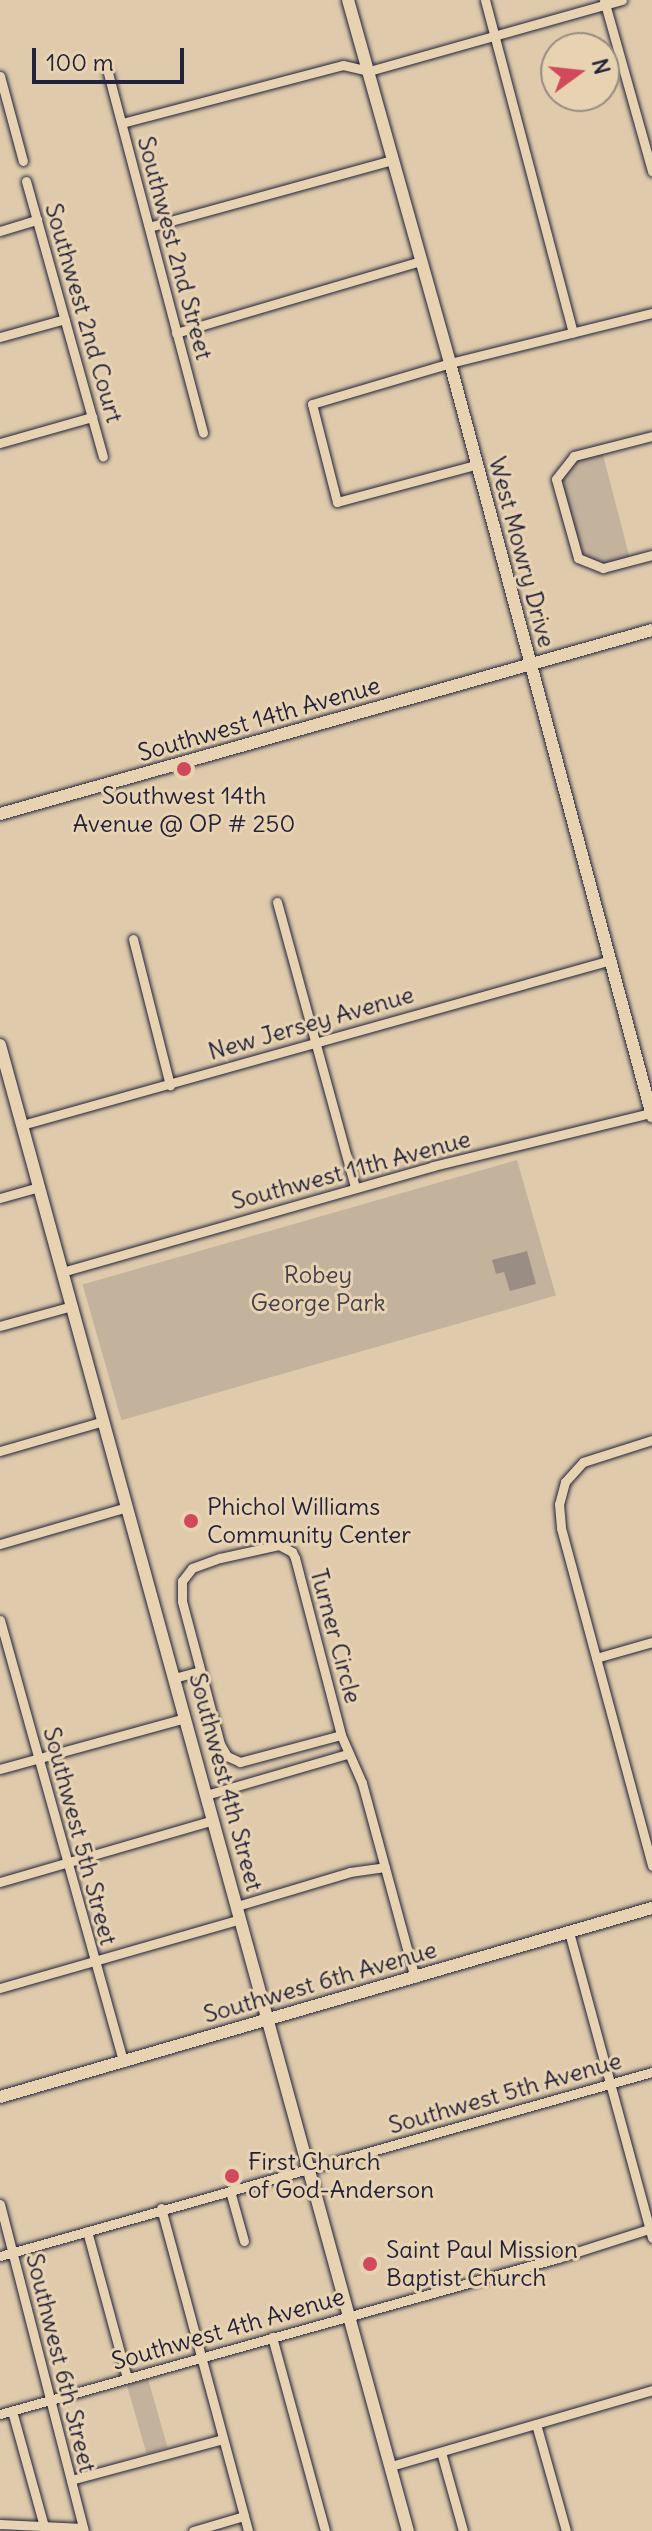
<!DOCTYPE html>
<style>
body{margin:0}
#map{position:relative;width:652px;height:2531px;overflow:hidden;background:#dfcbac;font-family:Delius,sans-serif}
div>[style]{position:absolute}
.green>*{inset:0;background:#c3b29c;transform-origin:0 0}
.water>*{inset:0;background:#9a8d83}
.roads{filter:drop-shadow(0 0 2px #22223b) drop-shadow(0 0 2px #22223b)}
.street>*{height:9px;margin:-4.5px;padding:0 4.5px;transform-origin:4.5px;border-radius:4.5px;background:#e7d2b1}
.secondary>*{height:12px;margin:-6px;padding:0 6px;transform-origin:6px;border-radius:6px;background:#e7d2b1}
.dots>*{width:22px;height:22px;translate:-50% -50%;box-sizing:border-box;border:4px solid #e7d2b1;border-radius:50%}
span{translate:-50% -50%;white-space:nowrap;text-align:center;line-height:1.15;-webkit-text-stroke:6px #e7d2b1;paint-order:stroke}
.street-label{font-size:24px;color:#22223b}
.poi-label{font-size:24px;color:#22223b}
.left{translate:0 -50%;text-align:left}
.park-label{font-size:24px;color:#423f4e}
.north{position:absolute;left:540px;top:32px;width:80px;height:80px;box-sizing:border-box;background:#e7d2b1;border:2px solid #988c82;border-radius:50%;rotate:75deg;font-size:22px;font-weight:700;line-height:32px;text-align:center;color:#22223b}
.north::after{content:'';display:block;margin:auto;width:28px;height:36px;background:#d1495b;clip-path:polygon(50% 0,100% 100%,50% 72%,0 100%)}
.scale{position:absolute;left:32px;top:48px;width:152px;height:36px;box-sizing:border-box;border:4px solid #22223b;border-top:0;padding-left:10px;font-size:24px;line-height:28px;white-space:nowrap;color:#22223b;-webkit-text-stroke:6px #e7d2b1;paint-order:stroke}
</style>
<div id="map">
<div class="green">
<div style="clip-path:polygon(602px 451px,630px 559px,603px 566px,579px 557px,557px 479px,575px 457px)"></div>
<div style="left:517px;top:1160px;width:141px;height:452px;rotate:74deg"></div>
<div style="left:148px;top:2379px;width:71px;height:22px;rotate:74deg"></div>
</div>
<div class="water">
<div style="clip-path:polygon(527px 1251px,536px 1284px,510px 1291px,504px 1272px,496px 1274px,492px 1260px)"></div>
</div>
<div class="roads">
<div class="street">
<div style="left:485px;top:0;width:344px;rotate:75.2deg"></div>
<div style="left:604px;top:0;width:178px;rotate:74.3deg"></div>
<div style="left:108px;top:73px;width:372px;rotate:75.2deg"></div>
<div style="left:0;top:76px;width:88px;rotate:74.9deg"></div>
<div style="left:122px;top:123px;width:228px;rotate:-14.7deg"></div>
<div style="left:343px;top:65px;width:27px;rotate:13deg"></div>
<div style="left:369px;top:71px;width:263px;rotate:-15.7deg"></div>
<div style="left:26px;top:181px;width:286px;rotate:74.4deg"></div>
<div style="left:149px;top:227px;width:253px;rotate:-15.4deg"></div>
<div style="left:0;top:231px;width:39px;rotate:-17deg"></div>
<div style="left:176px;top:333px;width:255px;rotate:-16.4deg"></div>
<div style="left:0;top:337px;width:67px;rotate:-15.5deg"></div>
<div style="left:652px;top:436px;width:81px;rotate:165.6deg"></div>
<div style="left:574px;top:456px;width:29px;rotate:128deg"></div>
<div style="left:556px;top:479px;width:82px;rotate:74.4deg"></div>
<div style="left:578px;top:558px;width:27px;rotate:22deg"></div>
<div style="left:603px;top:568px;width:51px;rotate:-14.9deg"></div>
<div style="left:0;top:443px;width:96px;rotate:-15.8deg"></div>
<div style="left:475px;top:465px;width:143px;rotate:165deg"></div>
<div style="left:337px;top:502px;width:101px;rotate:-104.3deg"></div>
<div style="left:312px;top:404px;width:144px;rotate:-16.5deg"></div>
<div style="left:450px;top:363px;width:208px;rotate:-13.9deg"></div>
<div style="left:277px;top:902px;width:296px;rotate:74.7deg"></div>
<div style="left:133px;top:939px;width:151px;rotate:75.8deg"></div>
<div style="left:22px;top:1125px;width:612px;rotate:-15.65deg"></div>
<div style="left:0;top:1198px;width:41px;rotate:-15.8deg"></div>
<div style="left:62px;top:1272px;width:386px;rotate:-15.9deg"></div>
<div style="left:433px;top:1166px;width:224px;rotate:-13.7deg"></div>
<div style="left:0;top:1326px;width:75px;rotate:-15.5deg"></div>
<div style="left:652px;top:1440px;width:72px;rotate:162.3deg"></div>
<div style="left:583px;top:1462px;width:27px;rotate:132deg"></div>
<div style="left:565px;top:1482px;width:23px;rotate:105deg"></div>
<div style="left:559px;top:1504px;width:24px;rotate:85deg"></div>
<div style="left:561px;top:1528px;width:350px;rotate:74.9deg"></div>
<div style="left:0;top:1451px;width:108px;rotate:-16.1deg"></div>
<div style="left:0;top:1544px;width:132px;rotate:-16.2deg"></div>
<div style="left:279px;top:1545px;width:15px;rotate:28deg"></div>
<div style="left:292px;top:1552px;width:7px;rotate:63deg"></div>
<div style="left:295px;top:1558px;width:183px;rotate:75.4deg"></div>
<div style="left:341px;top:1735px;width:105px;rotate:165deg"></div>
<div style="left:240px;top:1762px;width:14px;rotate:-155deg"></div>
<div style="left:227px;top:1756px;width:14px;rotate:-120deg"></div>
<div style="left:220px;top:1744px;width:148px;rotate:-104.9deg"></div>
<div style="left:182px;top:1601px;width:20px;rotate:-90deg"></div>
<div style="left:182px;top:1581px;width:16px;rotate:-52deg"></div>
<div style="left:192px;top:1568px;width:30px;rotate:-20deg"></div>
<div style="left:220px;top:1558px;width:60px;rotate:-12.4deg"></div>
<div style="left:0;top:1620px;width:459px;rotate:74.4deg"></div>
<div style="left:596px;top:1658px;width:58px;rotate:-15.9deg"></div>
<div style="left:174px;top:1678px;width:27px;rotate:-15deg"></div>
<div style="left:341px;top:1735px;width:52px;rotate:66.4deg"></div>
<div style="left:362px;top:1783px;width:202px;rotate:74.8deg"></div>
<div style="left:0;top:1769px;width:192px;rotate:-15.4deg"></div>
<div style="left:206px;top:1795px;width:147px;rotate:-16.2deg"></div>
<div style="left:0;top:1882px;width:222px;rotate:-16.2deg"></div>
<div style="left:237px;top:1906px;width:118px;rotate:-16.7deg"></div>
<div style="left:350px;top:1872px;width:35px;rotate:-8deg"></div>
<div style="left:569px;top:1932px;width:317px;rotate:74.8deg"></div>
<div style="left:0;top:1988px;width:250px;rotate:-16deg"></div>
<div style="left:230px;top:2191px;width:52px;rotate:74.4deg"></div>
<div style="left:0;top:2204px;width:338px;rotate:75.6deg"></div>
<div style="left:161px;top:2208px;width:335px;rotate:74.9deg"></div>
<div style="left:87px;top:2231px;width:152px;rotate:74.8deg"></div>
<div style="left:0;top:2256px;width:677px;rotate:-15.76deg"></div>
<div style="left:272px;top:2337px;width:201px;rotate:74.7deg"></div>
<div style="left:12px;top:2411px;width:119px;rotate:74.5deg"></div>
<div style="left:0;top:2414px;width:579px;rotate:-15.62deg"></div>
<div style="left:558px;top:2258px;width:99px;rotate:-17.7deg"></div>
<div style="left:536px;top:2424px;width:111px;rotate:74.3deg"></div>
<div style="left:441px;top:2452px;width:82px;rotate:74.4deg"></div>
<div style="left:391px;top:2466px;width:272px;rotate:-16.2deg"></div>
<div style="left:71px;top:2480px;width:157px;rotate:-15.1deg"></div>
<div style="left:0;top:2524px;width:83px;rotate:2.8deg"></div>
<div style="left:193px;top:2531px;width:53px;rotate:-16.4deg"></div>
</div>
<div class="secondary">
<div style="left:348px;top:0;width:377px;rotate:74.3deg"></div>
<div style="left:450px;top:363px;width:780px;rotate:74.98deg"></div>
<div style="left:0;top:814px;width:677px;rotate:-15.76deg"></div>
<div style="left:0;top:1045px;width:1541px;rotate:74.65deg"></div>
<div style="left:0;top:2097px;width:679px;rotate:-16.17deg"></div>
</div>
</div>
<div class="dots">
<div style="left:184px;top:769px;background:#d1495b"></div>
<div style="left:191px;top:1521px;background:#d1495b"></div>
<div style="left:232px;top:2176px;background:#d1495b"></div>
<div style="left:370px;top:2264px;background:#d1495b"></div>
</div>
<div class="street-label">
<span style="left:175px;top:248px;rotate:75deg">Southwest 2nd Street</span>
<span style="left:84px;top:313px;rotate:74deg">Southwest 2nd Court</span>
<span style="left:522px;top:552px;rotate:75deg">West Mowry Drive</span>
<span style="left:259px;top:719px;rotate:-16deg">Southwest 14th Avenue</span>
<span style="left:311px;top:1023px;rotate:-16deg">New Jersey Avenue</span>
<span style="left:351px;top:1170px;rotate:-15deg">Southwest 11th Avenue</span>
<span style="left:336px;top:1636px;rotate:75deg">Turner Circle</span>
<span style="left:226px;top:1782px;rotate:75deg">Southwest 4th Street</span>
<span style="left:80px;top:1836px;rotate:75deg">Southwest 5th Street</span>
<span style="left:320px;top:1982px;rotate:-16deg">Southwest 6th Avenue</span>
<span style="left:505px;top:2093px;rotate:-16deg">Southwest 5th Avenue</span>
<span style="left:228px;top:2329px;rotate:-16deg">Southwest 4th Avenue</span>
<span style="left:61px;top:2363px;rotate:76deg">Southwest 6th Street</span>
</div>
<div class="poi-label">
<span style="left:184px;top:810px">Southwest 14th<br>Avenue @ OP # 250</span>
<span class="left" style="left:207px;top:1521px">Phichol Williams<br>Community Center</span>
<span class="left" style="left:248px;top:2176px">First Church<br>of God-Anderson</span>
<span class="left" style="left:386px;top:2264px">Saint Paul Mission<br>Baptist Church</span>
</div>
<div class="park-label">
<span style="left:318px;top:1289px">Robey<br>George Park</span>
</div>
<div class="north">N</div>
<div class="scale">100 m</div>
</div>
